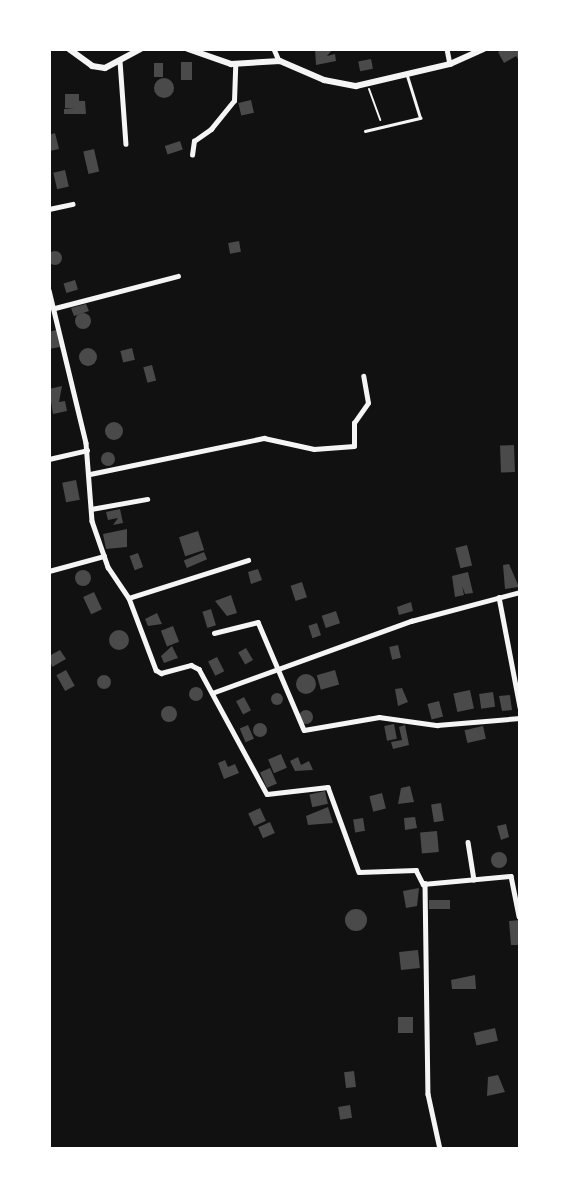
<!DOCTYPE html>
<style>
body{margin:0}
#map{position:relative;width:569px;height:1198px;overflow:hidden;background:#111;font-family:Lato,sans-serif}
div>[style]{position:absolute}
.building>*{inset:0;background:#4a4a4a;transform-origin:0 0}
.round{border-radius:50%}
.path>*{height:2px;margin:-1px;padding:0 1px;transform-origin:1px;border-radius:1px;background:#f5f5f5}
.service>*{height:2.5px;margin:-1.25px;padding:0 1.25px;transform-origin:1.25px;border-radius:1.25px;background:#f5f5f5}
.minor>*{height:4.5px;margin:-2.25px;padding:0 2.25px;transform-origin:2.25px;border-radius:2.25px;background:#f5f5f5}
.tertiary>*{height:6px;margin:-3px;padding:0 3px;transform-origin:3px;border-radius:3px;background:#f5f5f5}
span{translate:-50% -50%;white-space:nowrap;text-align:center;line-height:1.15;-webkit-text-stroke:7px #fff;paint-order:stroke}
.frame{position:absolute;inset:0;border:51px solid #fff;pointer-events:none}
</style>
<div id="map">
<div class="building">
<div style="clip-path:polygon(315px 49px,333px 49px,327px 56px,335px 54px,336px 61px,316px 65px)"></div>
<div style="clip-path:polygon(503px 49px,520px 49px,520px 62px,516px 56px,504px 63px,498px 52px)"></div>
<div style="left:371px;top:59px;width:10px;height:13px;rotate:79deg"></div>
<div style="left:181px;top:62px;width:11px;height:18px"></div>
<div style="left:154px;top:63px;width:9px;height:14px"></div>
<div class="round" style="left:154px;top:78px;width:20px;height:20px"></div>
<div style="clip-path:polygon(65px 94px,79px 94px,79px 101px,85px 101px,86px 114px,64px 114px,64px 109px,74px 108px,65px 108px)"></div>
<div style="left:251px;top:100px;width:13px;height:13px;rotate:77deg"></div>
<div style="clip-path:polygon(55px 133px,59px 149px,50px 151px,49px 135px)"></div>
<div style="left:180px;top:141px;width:9px;height:16px;rotate:72deg"></div>
<div style="left:94px;top:149px;width:23px;height:11px;rotate:77deg"></div>
<div style="left:65px;top:170px;width:17px;height:12px;rotate:77deg"></div>
<div style="left:239px;top:241px;width:11px;height:11px;rotate:80deg"></div>
<div class="round" style="left:48px;top:251px;width:14px;height:14px"></div>
<div style="left:75px;top:280px;width:10px;height:12px;rotate:73deg"></div>
<div style="clip-path:polygon(86px 304px,89px 311px,74px 316px,71px 308px)"></div>
<div class="round" style="left:75px;top:313px;width:16px;height:16px"></div>
<div style="clip-path:polygon(56px 330px,60px 347px,49px 349px,49px 332px)"></div>
<div style="left:132px;top:348px;width:12px;height:12px;rotate:76deg"></div>
<div class="round" style="left:79px;top:348px;width:18px;height:18px"></div>
<div style="left:152px;top:365px;width:16px;height:9px;rotate:75deg"></div>
<div style="clip-path:polygon(62px 386px,59px 402px,65px 401px,67px 411px,53px 414px,49px 389px)"></div>
<div class="round" style="left:105px;top:422px;width:18px;height:18px"></div>
<div style="left:514px;top:445px;width:27px;height:14px;rotate:88deg"></div>
<div class="round" style="left:101px;top:452px;width:14px;height:14px"></div>
<div style="left:76px;top:480px;width:20px;height:14px;rotate:79deg"></div>
<div style="clip-path:polygon(120px 509px,123px 523px,113px 525px,118px 518px,108px 520px,106px 512px)"></div>
<div style="clip-path:polygon(127px 529px,127px 547px,106px 549px,103px 534px)"></div>
<div style="left:198px;top:531px;width:20px;height:20px;rotate:72deg"></div>
<div style="left:467px;top:545px;width:21px;height:12px;rotate:76deg"></div>
<div style="left:204px;top:552px;width:8px;height:22px;rotate:67deg"></div>
<div style="left:138px;top:553px;width:15px;height:9px;rotate:70deg"></div>
<div style="clip-path:polygon(509px 564px,519px 587px,505px 589px,503px 565px)"></div>
<div style="clip-path:polygon(258px 569px,262px 580px,251px 584px,248px 572px)"></div>
<div class="round" style="left:75px;top:570px;width:16px;height:16px"></div>
<div style="clip-path:polygon(468px 572px,473px 593px,465px 594px,462px 586px,464px 595px,455px 597px,452px 576px)"></div>
<div style="left:302px;top:582px;width:16px;height:12px;rotate:72deg"></div>
<div style="left:94px;top:592px;width:19px;height:12px;rotate:65deg"></div>
<div style="clip-path:polygon(231px 595px,237px 613px,227px 616px,215px 601px)"></div>
<div style="clip-path:polygon(411px 602px,413px 611px,399px 615px,397px 607px)"></div>
<div style="left:211px;top:609px;width:17px;height:9px;rotate:73deg"></div>
<div style="left:336px;top:611px;width:13px;height:15px;rotate:72deg"></div>
<div style="clip-path:polygon(157px 613px,162px 624px,148px 626px,145px 619px)"></div>
<div style="left:317px;top:623px;width:13px;height:9px;rotate:72deg"></div>
<div style="left:173px;top:626px;width:17px;height:13px;rotate:69deg"></div>
<div class="round" style="left:109px;top:630px;width:20px;height:20px"></div>
<div style="left:398px;top:645px;width:13px;height:9px;rotate:77deg"></div>
<div style="clip-path:polygon(172px 646px,178px 658px,164px 663px,161px 656px)"></div>
<div style="left:246px;top:648px;width:14px;height:9px;rotate:60deg"></div>
<div style="clip-path:polygon(60px 650px,66px 659px,52px 667px,49px 656px)"></div>
<div style="left:217px;top:657px;width:16px;height:10px;rotate:63deg"></div>
<div style="left:66px;top:670px;width:18px;height:11px;rotate:61deg"></div>
<div style="left:335px;top:670px;width:15px;height:19px;rotate:74deg"></div>
<div class="round" style="left:296px;top:674px;width:20px;height:20px"></div>
<div class="round" style="left:97px;top:675px;width:14px;height:14px"></div>
<div class="round" style="left:189px;top:687px;width:14px;height:14px"></div>
<div style="clip-path:polygon(402px 688px,408px 702px,398px 706px,395px 689px)"></div>
<div style="left:470px;top:690px;width:19px;height:17px;rotate:78deg"></div>
<div style="left:493px;top:692px;width:15px;height:14px;rotate:82deg"></div>
<div class="round" style="left:271px;top:693px;width:12px;height:12px"></div>
<div style="clip-path:polygon(510px 695px,512px 710px,502px 711px,499px 696px)"></div>
<div style="left:244px;top:697px;width:15px;height:9px;rotate:62deg"></div>
<div style="left:439px;top:701px;width:16px;height:12px;rotate:75deg"></div>
<div class="round" style="left:161px;top:706px;width:16px;height:16px"></div>
<div class="round" style="left:299px;top:710px;width:14px;height:14px"></div>
<div class="round" style="left:253px;top:723px;width:14px;height:14px"></div>
<div style="left:394px;top:724px;width:15px;height:10px;rotate:79deg"></div>
<div style="left:248px;top:725px;width:15px;height:9px;rotate:67deg"></div>
<div style="clip-path:polygon(405px 725px,409px 745px,393px 749px,391px 742px,402px 740px,399px 727px)"></div>
<div style="left:483px;top:726px;width:13px;height:19px;rotate:77deg"></div>
<div style="left:281px;top:754px;width:15px;height:14px;rotate:67deg"></div>
<div style="clip-path:polygon(298px 757px,301px 765px,309px 761px,313px 770px,295px 771px,290px 761px)"></div>
<div style="clip-path:polygon(225px 760px,228px 767px,235px 764px,239px 773px,224px 779px,218px 763px)"></div>
<div style="left:270px;top:768px;width:17px;height:11px;rotate:66deg"></div>
<div style="clip-path:polygon(410px 786px,414px 802px,398px 804px,401px 788px)"></div>
<div style="left:325px;top:791px;width:13px;height:16px;rotate:77deg"></div>
<div style="left:382px;top:793px;width:16px;height:13px;rotate:76deg"></div>
<div style="left:441px;top:803px;width:18px;height:10px;rotate:81deg"></div>
<div style="clip-path:polygon(328px 807px,333px 823px,308px 825px,306px 816px)"></div>
<div style="left:260px;top:808px;width:14px;height:13px;rotate:65deg"></div>
<div style="clip-path:polygon(415px 817px,417px 828px,405px 830px,404px 818px)"></div>
<div style="left:363px;top:818px;width:13px;height:10px;rotate:81deg"></div>
<div style="left:270px;top:822px;width:12px;height:13px;rotate:66deg"></div>
<div style="clip-path:polygon(506px 824px,509px 837px,501px 840px,497px 826px)"></div>
<div style="left:437px;top:831px;width:21px;height:17px;rotate:85deg"></div>
<div class="round" style="left:491px;top:852px;width:16px;height:16px"></div>
<div style="clip-path:polygon(419px 888px,417px 906px,406px 908px,403px 891px)"></div>
<div style="left:450px;top:900px;width:9px;height:21px;rotate:90deg"></div>
<div class="round" style="left:345px;top:909px;width:22px;height:22px"></div>
<div style="clip-path:polygon(520px 920px,520px 945px,511px 945px,509px 921px)"></div>
<div style="left:418px;top:950px;width:18px;height:19px;rotate:84deg"></div>
<div style="clip-path:polygon(475px 975px,476px 989px,452px 989px,451px 980px)"></div>
<div style="left:413px;top:1017px;width:16px;height:15px;rotate:90deg"></div>
<div style="left:495px;top:1028px;width:13px;height:22px;rotate:77deg"></div>
<div style="left:354px;top:1071px;width:16px;height:10px;rotate:83deg"></div>
<div style="clip-path:polygon(498px 1075px,505px 1092px,487px 1096px,488px 1077px)"></div>
<div style="left:350px;top:1105px;width:13px;height:12px;rotate:81deg"></div>
</div>
<div class="path">
<div style="left:369px;top:89px;width:33px;rotate:70deg"></div>
</div>
<div class="service">
<div style="left:365px;top:131px;width:57px;rotate:-13.3deg"></div>
<div style="left:420px;top:118px;width:44px;rotate:-107.2deg"></div>
</div>
<div class="minor">
<div style="left:274px;top:49px;width:13px;rotate:67deg"></div>
<div style="left:447px;top:49px;width:15px;rotate:79deg"></div>
<div style="left:120px;top:61px;width:83px;rotate:85.9deg"></div>
<div style="left:192px;top:155px;width:14px;rotate:-82deg"></div>
<div style="left:194px;top:141px;width:21px;rotate:-35deg"></div>
<div style="left:211px;top:129px;width:36px;rotate:-51deg"></div>
<div style="left:234px;top:101px;width:37px;rotate:-88deg"></div>
<div style="left:49px;top:209px;width:24px;rotate:-12deg"></div>
<div style="left:49px;top:290px;width:157px;rotate:76.4deg"></div>
<div style="left:86px;top:443px;width:78px;rotate:85.6deg"></div>
<div style="left:92px;top:521px;width:49px;rotate:70.8deg"></div>
<div style="left:108px;top:567px;width:37px;rotate:56deg"></div>
<div style="left:129px;top:598px;width:77px;rotate:69.4deg"></div>
<div style="left:156px;top:670px;width:6px;rotate:31deg"></div>
<div style="left:161px;top:673px;width:31px;rotate:-15deg"></div>
<div style="left:191px;top:665px;width:9px;rotate:27deg"></div>
<div style="left:199px;top:669px;width:142px;rotate:61.5deg"></div>
<div style="left:267px;top:794px;width:61px;rotate:-6.5deg"></div>
<div style="left:328px;top:787px;width:90px;rotate:70deg"></div>
<div style="left:359px;top:872px;width:57px;rotate:-2deg"></div>
<div style="left:416px;top:870px;width:16px;rotate:63deg"></div>
<div style="left:423px;top:884px;width:88px;rotate:-5.2deg"></div>
<div style="left:511px;top:876px;width:41px;rotate:78.7deg"></div>
<div style="left:55px;top:308px;width:127px;rotate:-14.6deg"></div>
<div style="left:49px;top:459px;width:39px;rotate:-13deg"></div>
<div style="left:90px;top:474px;width:178px;rotate:-11.7deg"></div>
<div style="left:264px;top:438px;width:51px;rotate:12.4deg"></div>
<div style="left:314px;top:449px;width:40px;rotate:-4.3deg"></div>
<div style="left:354px;top:446px;width:23px;rotate:-90deg"></div>
<div style="left:354px;top:423px;width:24px;rotate:-55deg"></div>
<div style="left:368px;top:403px;width:27px;rotate:-100deg"></div>
<div style="left:91px;top:509px;width:57px;rotate:-10.1deg"></div>
<div style="left:49px;top:571px;width:57px;rotate:-15.3deg"></div>
<div style="left:499px;top:597px;width:112px;rotate:79.2deg"></div>
<div style="left:129px;top:598px;width:125px;rotate:-17.7deg"></div>
<div style="left:214px;top:633px;width:45px;rotate:-14deg"></div>
<div style="left:258px;top:622px;width:117px;rotate:66.9deg"></div>
<div style="left:304px;top:730px;width:76px;rotate:-9.8deg"></div>
<div style="left:379px;top:717px;width:59px;rotate:7.9deg"></div>
<div style="left:437px;top:725px;width:83px;rotate:-4.8deg"></div>
<div style="left:212px;top:693px;width:212px;rotate:-19.9deg"></div>
<div style="left:411px;top:621px;width:113px;rotate:-14.9deg"></div>
<div style="left:468px;top:842px;width:38px;rotate:81deg"></div>
<div style="left:425px;top:883px;width:211px;rotate:89.2deg"></div>
<div style="left:428px;top:1094px;width:56px;rotate:77.7deg"></div>
</div>
<div class="tertiary">
<div style="left:69px;top:49px;width:29px;rotate:36deg"></div>
<div style="left:92px;top:66px;width:13px;rotate:9deg"></div>
<div style="left:105px;top:68px;width:40px;rotate:-28deg"></div>
<div style="left:188px;top:49px;width:46px;rotate:19.2deg"></div>
<div style="left:231px;top:64px;width:49px;rotate:-3.5deg"></div>
<div style="left:280px;top:61px;width:48px;rotate:23.4deg"></div>
<div style="left:324px;top:80px;width:33px;rotate:11deg"></div>
<div style="left:356px;top:86px;width:97px;rotate:-13.2deg"></div>
<div style="left:450px;top:64px;width:36px;rotate:-24deg"></div>
</div>
<div class="frame"></div>
</div>
